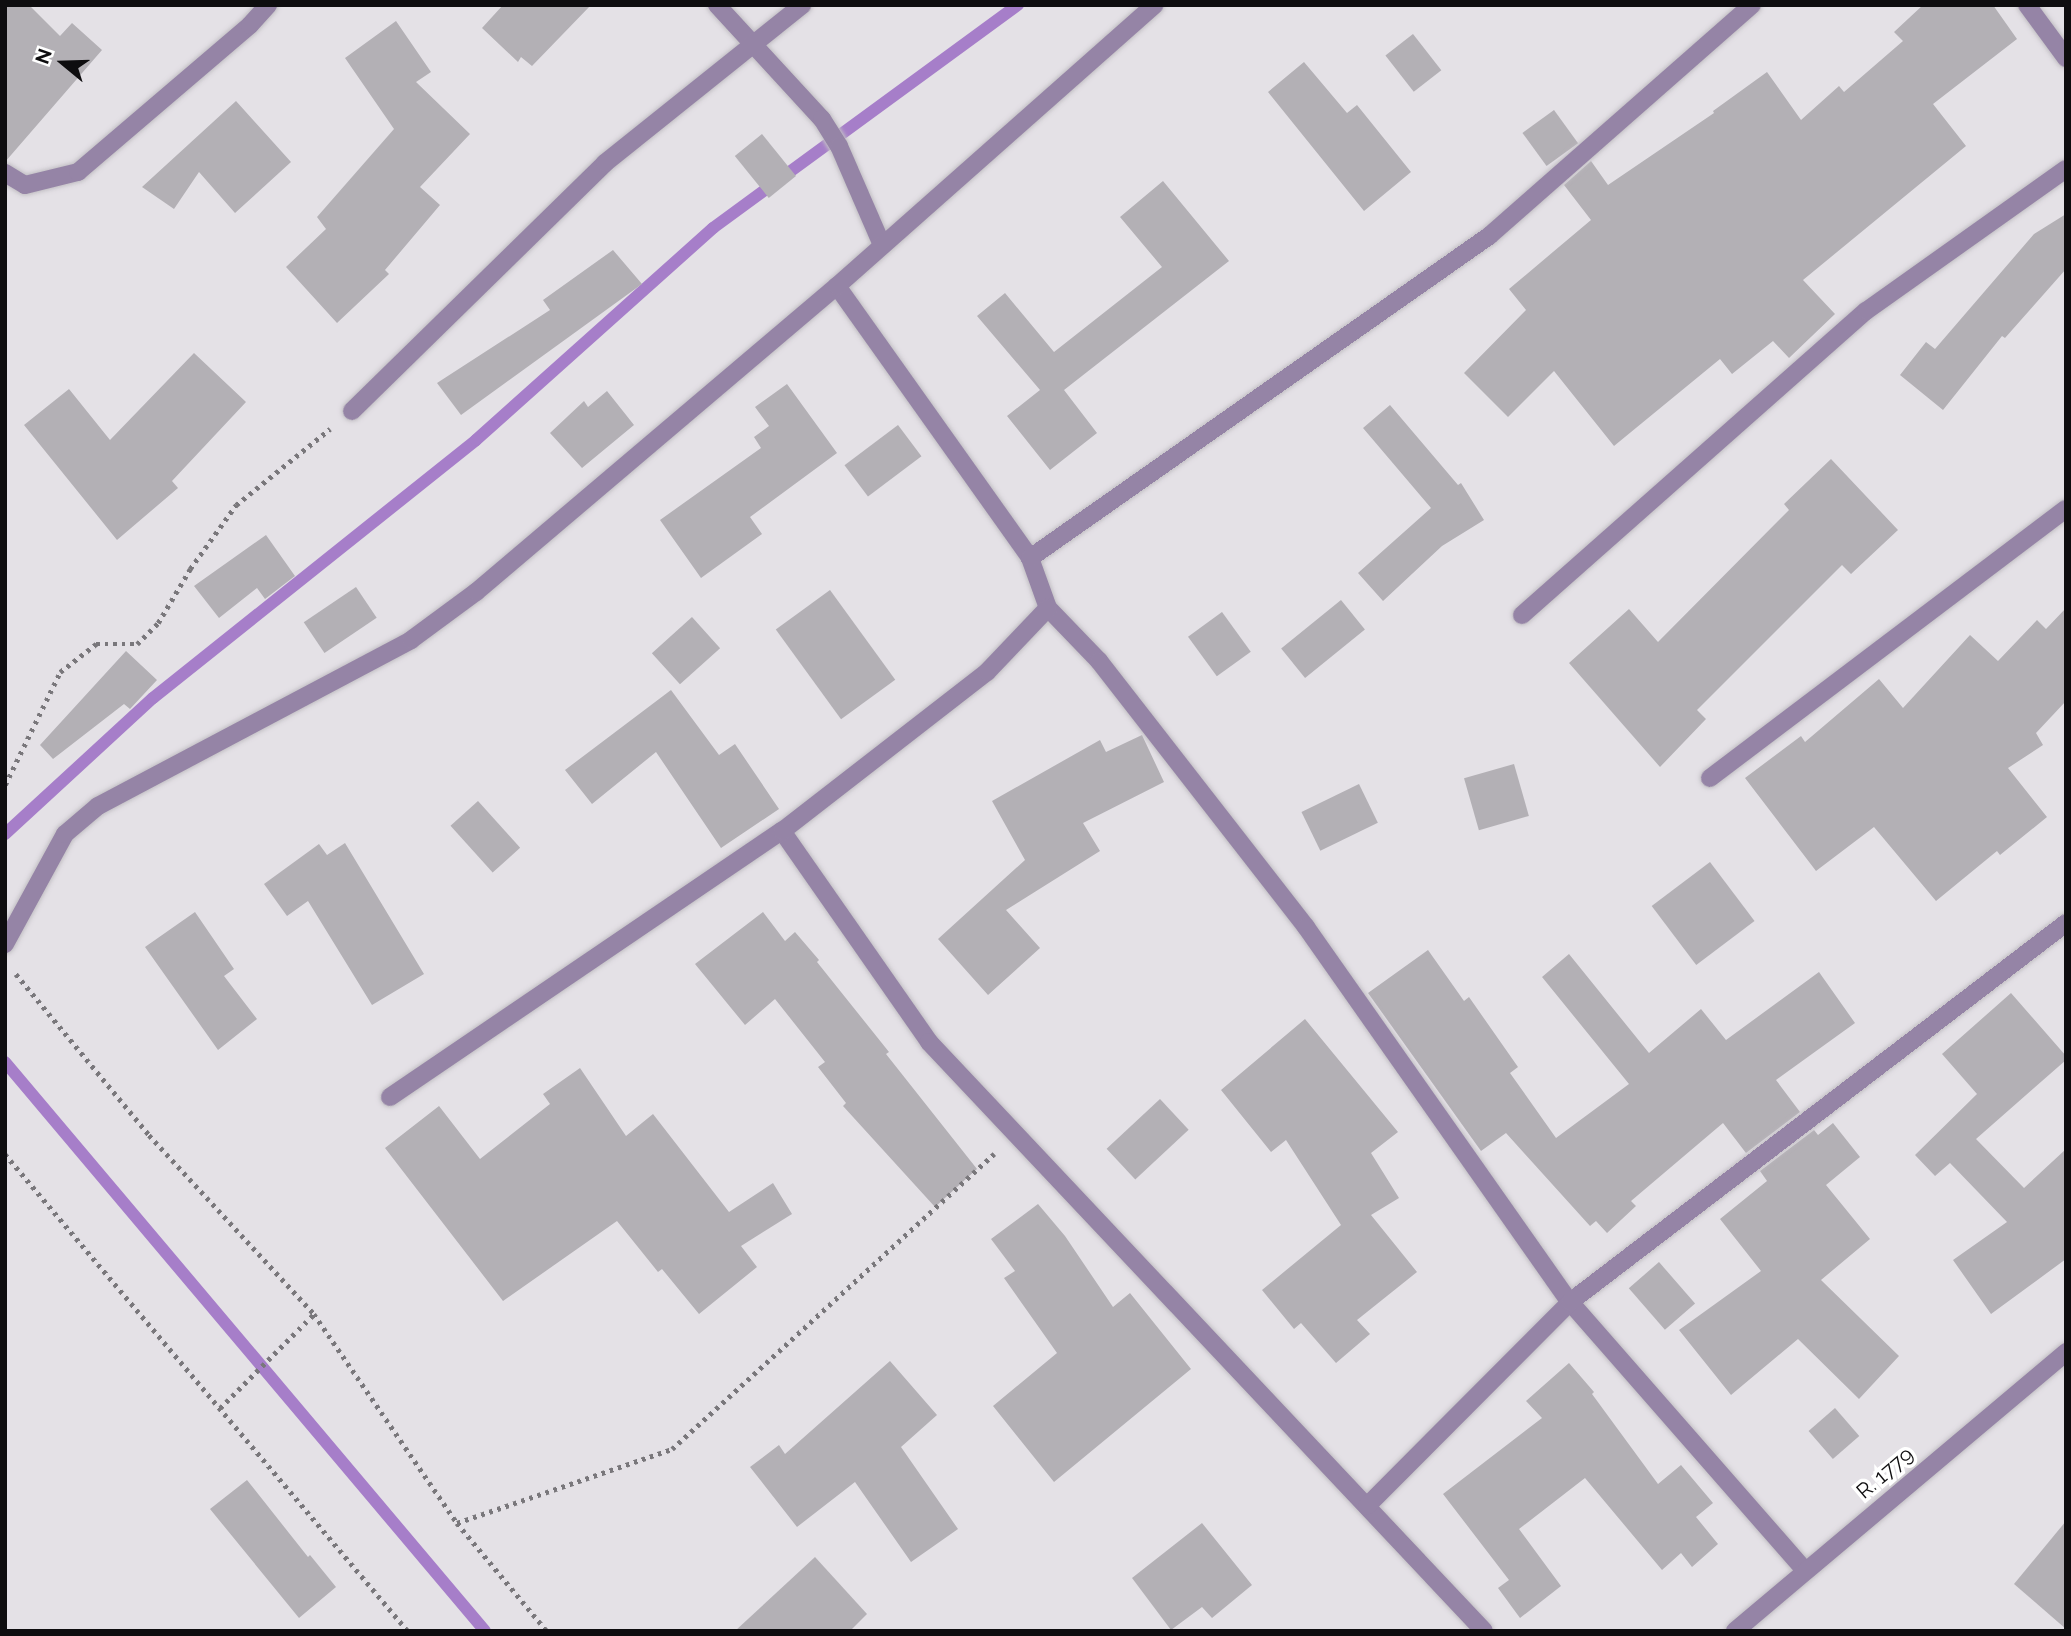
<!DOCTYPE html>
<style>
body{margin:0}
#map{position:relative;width:2071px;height:1636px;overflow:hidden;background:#e4e1e6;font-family:Raleway,sans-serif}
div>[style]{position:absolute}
.stream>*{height:12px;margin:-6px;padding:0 6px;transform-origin:6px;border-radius:6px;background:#a67ec9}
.building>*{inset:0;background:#b3b0b5;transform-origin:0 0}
.path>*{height:4.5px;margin-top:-2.25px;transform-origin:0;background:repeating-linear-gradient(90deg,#79777b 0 3.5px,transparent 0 8.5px)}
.roads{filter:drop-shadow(0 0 2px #c2bfc4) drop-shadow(0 0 2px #c2bfc4)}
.street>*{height:18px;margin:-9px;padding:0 9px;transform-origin:9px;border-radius:9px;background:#9584a6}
span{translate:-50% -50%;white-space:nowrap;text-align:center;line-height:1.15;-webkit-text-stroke:7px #fff;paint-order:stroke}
.street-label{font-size:21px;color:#0e0d0f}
.frame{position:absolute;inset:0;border:7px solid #0e0d0f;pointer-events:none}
.north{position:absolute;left:28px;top:28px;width:70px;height:70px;-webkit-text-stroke:5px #fff;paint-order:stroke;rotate:289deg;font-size:19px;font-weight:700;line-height:28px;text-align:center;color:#0e0d0f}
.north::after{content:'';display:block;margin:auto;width:24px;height:32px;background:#0e0d0f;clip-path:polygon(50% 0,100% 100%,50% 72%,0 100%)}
</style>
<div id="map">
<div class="stream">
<div style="left:5px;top:834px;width:201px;rotate:-42.6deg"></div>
<div style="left:153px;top:698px;width:413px;rotate:-38.6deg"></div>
<div style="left:476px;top:440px;width:318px;rotate:-41.8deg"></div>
<div style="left:713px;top:228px;width:378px;rotate:-36.2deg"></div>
<div style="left:5px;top:1062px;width:744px;rotate:49.85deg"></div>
</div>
<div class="building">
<div style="clip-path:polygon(5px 5px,29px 5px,60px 36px,72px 23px,102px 50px,5px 162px)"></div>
<div style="clip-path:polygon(503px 5px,591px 5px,532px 66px,521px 57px,518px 62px,482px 28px)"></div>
<div style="clip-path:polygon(1923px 5px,1993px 5px,2017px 39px,1933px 104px,1966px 146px,1803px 280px,1835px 314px,1789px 358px,1773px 341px,1732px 374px,1720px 359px,1614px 446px,1554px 371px,1508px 417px,1464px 373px,1526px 310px,1509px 289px,1591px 220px,1564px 185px,1591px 161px,1608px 185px,1714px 113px,1713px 111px,1767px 72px,1801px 120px,1839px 86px,1844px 92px,1903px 41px,1894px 32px)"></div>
<div style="clip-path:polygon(396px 21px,431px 72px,416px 82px,470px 134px,420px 187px,440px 205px,385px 270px,389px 274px,337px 323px,286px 267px,326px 229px,317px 217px,394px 129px,345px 58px)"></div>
<div style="left:1413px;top:34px;width:46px;height:35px;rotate:52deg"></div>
<div style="clip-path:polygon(1304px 62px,1347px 113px,1357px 105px,1411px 172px,1364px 211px,1268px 92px)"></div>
<div style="clip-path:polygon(236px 101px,291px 162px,235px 213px,199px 172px,174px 209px,142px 187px)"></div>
<div style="left:1554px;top:110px;width:41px;height:39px;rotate:54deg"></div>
<div style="left:762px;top:134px;width:54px;height:35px;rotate:51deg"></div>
<div style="clip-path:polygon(1163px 181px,1229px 261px,1064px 390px,1097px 433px,1050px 470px,1007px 416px,1040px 390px,977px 316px,1005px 293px,1054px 352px,1162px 267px,1120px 217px)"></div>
<div style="clip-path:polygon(2066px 214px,2066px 269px,2005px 338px,2002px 336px,1943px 410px,1900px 375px,1926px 342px,1935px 349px,2034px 234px)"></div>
<div style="clip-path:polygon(613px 250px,642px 284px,461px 415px,437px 383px,550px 310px,543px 300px)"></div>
<div style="clip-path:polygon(194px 353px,246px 402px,172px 481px,178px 488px,117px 540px,24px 425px,69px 389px,110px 440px)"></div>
<div style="clip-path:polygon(787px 384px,837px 453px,750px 517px,762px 534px,701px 578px,660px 520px,761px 448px,754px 437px,769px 426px,755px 407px)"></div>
<div style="clip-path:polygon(607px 391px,634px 425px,582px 468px,550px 433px,584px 401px,588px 407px)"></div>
<div style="clip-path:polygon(1390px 405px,1458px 485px,1461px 483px,1484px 520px,1442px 546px,1383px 601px,1358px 573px,1431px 508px,1363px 428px)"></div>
<div style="left:898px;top:425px;width:39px;height:67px;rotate:53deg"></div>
<div style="clip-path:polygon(1831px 459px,1898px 530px,1851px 574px,1842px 565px,1697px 710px,1706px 719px,1660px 767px,1569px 663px,1629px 609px,1658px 642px,1789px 510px,1784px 504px)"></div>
<div style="clip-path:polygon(266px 535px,295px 576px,265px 599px,257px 588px,219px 618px,194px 586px)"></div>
<div style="left:356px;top:587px;width:37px;height:63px;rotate:56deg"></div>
<div style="left:830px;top:590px;width:111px;height:67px;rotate:54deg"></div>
<div style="left:1341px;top:600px;width:38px;height:77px;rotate:51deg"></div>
<div style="clip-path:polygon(2066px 608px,2066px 701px,2036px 733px,2043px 745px,2008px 768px,2047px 817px,2000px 855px,1997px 851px,1936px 901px,1874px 827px,1816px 871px,1745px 778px,1801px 736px,1805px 742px,1879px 679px,1903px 708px,1970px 635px,1998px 661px,2037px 620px,2046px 629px)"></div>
<div style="left:1222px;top:612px;width:49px;height:42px;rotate:54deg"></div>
<div style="left:692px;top:617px;width:42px;height:54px;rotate:48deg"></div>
<div style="clip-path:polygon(126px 651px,157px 680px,130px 709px,124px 704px,53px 759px,40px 745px)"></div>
<div style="clip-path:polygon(671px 690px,719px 755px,735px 744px,779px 809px,721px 848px,656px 752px,592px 804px,565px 770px)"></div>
<div style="clip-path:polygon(1142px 735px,1164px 782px,1083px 823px,1100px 851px,1006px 910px,1040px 948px,988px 995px,938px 939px,1025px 860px,992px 801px,1100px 740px,1106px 752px)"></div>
<div style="left:1514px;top:764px;width:54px;height:52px;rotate:74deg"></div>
<div style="left:1359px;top:784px;width:43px;height:64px;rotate:64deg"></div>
<div style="left:478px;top:801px;width:63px;height:37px;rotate:48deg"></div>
<div style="clip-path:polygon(345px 843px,424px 974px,372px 1005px,308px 901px,287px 916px,264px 884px,319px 844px,327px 855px)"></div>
<div style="left:1710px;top:862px;width:74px;height:73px;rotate:53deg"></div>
<div style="clip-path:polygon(195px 912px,234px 969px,224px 976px,257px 1019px,218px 1050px,145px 947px)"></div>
<div style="clip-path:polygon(763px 912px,785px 941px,795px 932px,819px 960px,817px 962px,889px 1052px,886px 1054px,977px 1169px,935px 1207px,843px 1106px,846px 1103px,818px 1067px,825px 1062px,775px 999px,745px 1025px,695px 964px)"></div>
<div style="clip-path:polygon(1428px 950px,1464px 1001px,1469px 997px,1518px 1067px,1510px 1073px,1556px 1138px,1629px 1084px,1542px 977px,1569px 954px,1649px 1053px,1701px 1009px,1726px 1040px,1819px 972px,1855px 1023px,1776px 1080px,1800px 1112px,1746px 1153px,1723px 1123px,1631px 1201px,1636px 1206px,1607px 1233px,1596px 1221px,1590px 1226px,1506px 1133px,1481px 1151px,1368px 993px)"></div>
<div style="clip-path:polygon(2011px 993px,2066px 1056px,2066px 1060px,1976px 1139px,2024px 1188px,2066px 1149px,2066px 1259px,1991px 1314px,1953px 1260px,2007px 1222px,1950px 1163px,1935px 1176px,1915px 1155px,1977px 1094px,1942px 1054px)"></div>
<div style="clip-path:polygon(1305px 1019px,1398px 1132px,1371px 1153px,1399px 1198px,1371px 1215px,1417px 1272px,1357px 1320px,1370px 1334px,1336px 1363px,1301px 1323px,1294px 1329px,1262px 1290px,1341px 1225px,1286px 1140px,1271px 1152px,1221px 1090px)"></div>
<div style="clip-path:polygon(580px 1068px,626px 1136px,653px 1114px,729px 1212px,773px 1183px,792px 1214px,741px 1246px,757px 1267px,699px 1314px,662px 1269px,658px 1272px,617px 1221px,503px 1301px,385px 1148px,439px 1106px,480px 1159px,550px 1104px,543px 1094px)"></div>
<div style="left:1160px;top:1099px;width:42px;height:73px;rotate:47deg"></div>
<div style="clip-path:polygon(1833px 1123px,1860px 1157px,1826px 1185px,1870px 1239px,1821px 1280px,1899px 1356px,1859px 1399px,1798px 1339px,1731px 1395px,1679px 1330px,1761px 1271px,1720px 1219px,1767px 1181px,1760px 1171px,1814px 1130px,1818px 1135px)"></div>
<div style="clip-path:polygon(1038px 1204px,1065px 1236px,1113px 1307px,1130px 1293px,1191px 1369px,1054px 1482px,993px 1406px,1057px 1353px,1004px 1278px,1015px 1271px,991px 1239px)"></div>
<div style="left:1659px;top:1262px;width:55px;height:40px;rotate:49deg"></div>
<div style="clip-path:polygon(890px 1361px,937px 1415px,901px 1447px,958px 1529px,911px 1562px,855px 1482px,797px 1527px,750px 1467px,779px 1445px,785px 1454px)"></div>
<div style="clip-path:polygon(1569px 1363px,1594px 1392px,1592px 1394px,1658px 1484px,1681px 1465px,1713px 1503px,1696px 1517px,1718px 1544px,1692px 1567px,1681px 1553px,1662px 1570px,1585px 1478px,1519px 1529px,1561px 1586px,1520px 1618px,1498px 1588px,1509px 1580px,1443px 1494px,1542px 1418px,1526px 1401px)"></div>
<div style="left:1835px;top:1408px;width:37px;height:35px;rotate:49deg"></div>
<div style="clip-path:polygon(247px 1480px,308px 1557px,310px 1555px,336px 1587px,299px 1618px,210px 1509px)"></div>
<div style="clip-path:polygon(2066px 1521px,2066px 1629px,2014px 1584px)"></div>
<div style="clip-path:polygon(1202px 1523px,1252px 1585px,1212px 1618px,1202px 1607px,1171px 1630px,1132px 1578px)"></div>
<div style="clip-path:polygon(815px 1557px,867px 1614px,850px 1631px,735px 1631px)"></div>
</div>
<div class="path">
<div style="left:5px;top:785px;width:126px;rotate:-64deg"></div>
<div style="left:60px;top:672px;width:46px;rotate:-37.9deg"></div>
<div style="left:96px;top:644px;width:41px"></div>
<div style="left:137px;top:644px;width:30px;rotate:-45deg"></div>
<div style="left:158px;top:623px;width:63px;rotate:-59.3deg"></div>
<div style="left:190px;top:569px;width:79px;rotate:-54.3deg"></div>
<div style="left:236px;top:505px;width:121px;rotate:-39deg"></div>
<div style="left:16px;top:974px;width:209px;rotate:50.4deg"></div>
<div style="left:149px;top:1135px;width:243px;rotate:47.3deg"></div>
<div style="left:314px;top:1314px;width:253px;rotate:55.6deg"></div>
<div style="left:457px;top:1523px;width:141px;rotate:50.2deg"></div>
<div style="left:5px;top:1154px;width:624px;rotate:49.81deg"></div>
<div style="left:220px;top:1408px;width:133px;rotate:-45deg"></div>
<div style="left:457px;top:1523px;width:227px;rotate:-19deg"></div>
<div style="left:672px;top:1449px;width:437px;rotate:-42.5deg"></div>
</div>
<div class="roads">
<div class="street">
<div style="left:717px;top:5px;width:155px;rotate:47.4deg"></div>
<div style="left:822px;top:119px;width:32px;rotate:58deg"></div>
<div style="left:839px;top:146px;width:108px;rotate:66.5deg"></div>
<div style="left:2027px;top:5px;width:66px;rotate:53.7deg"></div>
<div style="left:5px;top:173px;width:23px;rotate:31deg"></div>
<div style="left:25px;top:185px;width:55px;rotate:-13.8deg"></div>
<div style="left:78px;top:172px;width:226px;rotate:-40.5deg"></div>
<div style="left:250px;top:25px;width:27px;rotate:-48deg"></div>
<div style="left:837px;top:286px;width:334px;rotate:54.6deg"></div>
<div style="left:1030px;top:558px;width:53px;rotate:70.2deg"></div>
<div style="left:1048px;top:608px;width:74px;rotate:46.1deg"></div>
<div style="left:1099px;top:661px;width:337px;rotate:52.1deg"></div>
<div style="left:1306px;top:927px;width:459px;rotate:54.9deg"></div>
<div style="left:1570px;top:1302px;width:356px;rotate:48.8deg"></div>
<div style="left:352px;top:411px;width:354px;rotate:-44.4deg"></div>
<div style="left:605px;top:163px;width:253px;rotate:-38.7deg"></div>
<div style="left:1030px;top:558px;width:561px;rotate:-35.05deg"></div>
<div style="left:1489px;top:236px;width:350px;rotate:-41.3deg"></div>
<div style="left:1522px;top:615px;width:459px;rotate:-41.5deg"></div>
<div style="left:1866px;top:311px;width:245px;rotate:-35.4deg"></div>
<div style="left:1710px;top:778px;width:446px;rotate:-37.1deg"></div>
<div style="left:782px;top:831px;width:257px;rotate:55.1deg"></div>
<div style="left:929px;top:1042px;width:809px;rotate:46.7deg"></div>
<div style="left:5px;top:944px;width:125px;rotate:-61.4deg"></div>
<div style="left:65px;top:834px;width:43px;rotate:-40.3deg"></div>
<div style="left:98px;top:806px;width:354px;rotate:-27.9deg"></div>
<div style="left:411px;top:640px;width:81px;rotate:-36.4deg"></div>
<div style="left:476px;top:592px;width:473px;rotate:-40.3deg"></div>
<div style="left:837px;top:286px;width:424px;rotate:-41.5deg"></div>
<div style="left:390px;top:1097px;width:474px;rotate:-34.2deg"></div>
<div style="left:782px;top:831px;width:259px;rotate:-37.8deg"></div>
<div style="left:987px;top:672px;width:88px;rotate:-46.4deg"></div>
<div style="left:1367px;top:1506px;width:288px;rotate:-45.1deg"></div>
<div style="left:1570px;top:1302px;width:624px;rotate:-37.38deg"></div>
<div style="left:1735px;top:1631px;width:433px;rotate:-40.1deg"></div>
</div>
</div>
<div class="street-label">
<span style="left:1885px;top:1473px;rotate:-40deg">R. 1779</span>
</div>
<div class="frame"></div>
<div class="north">N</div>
</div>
